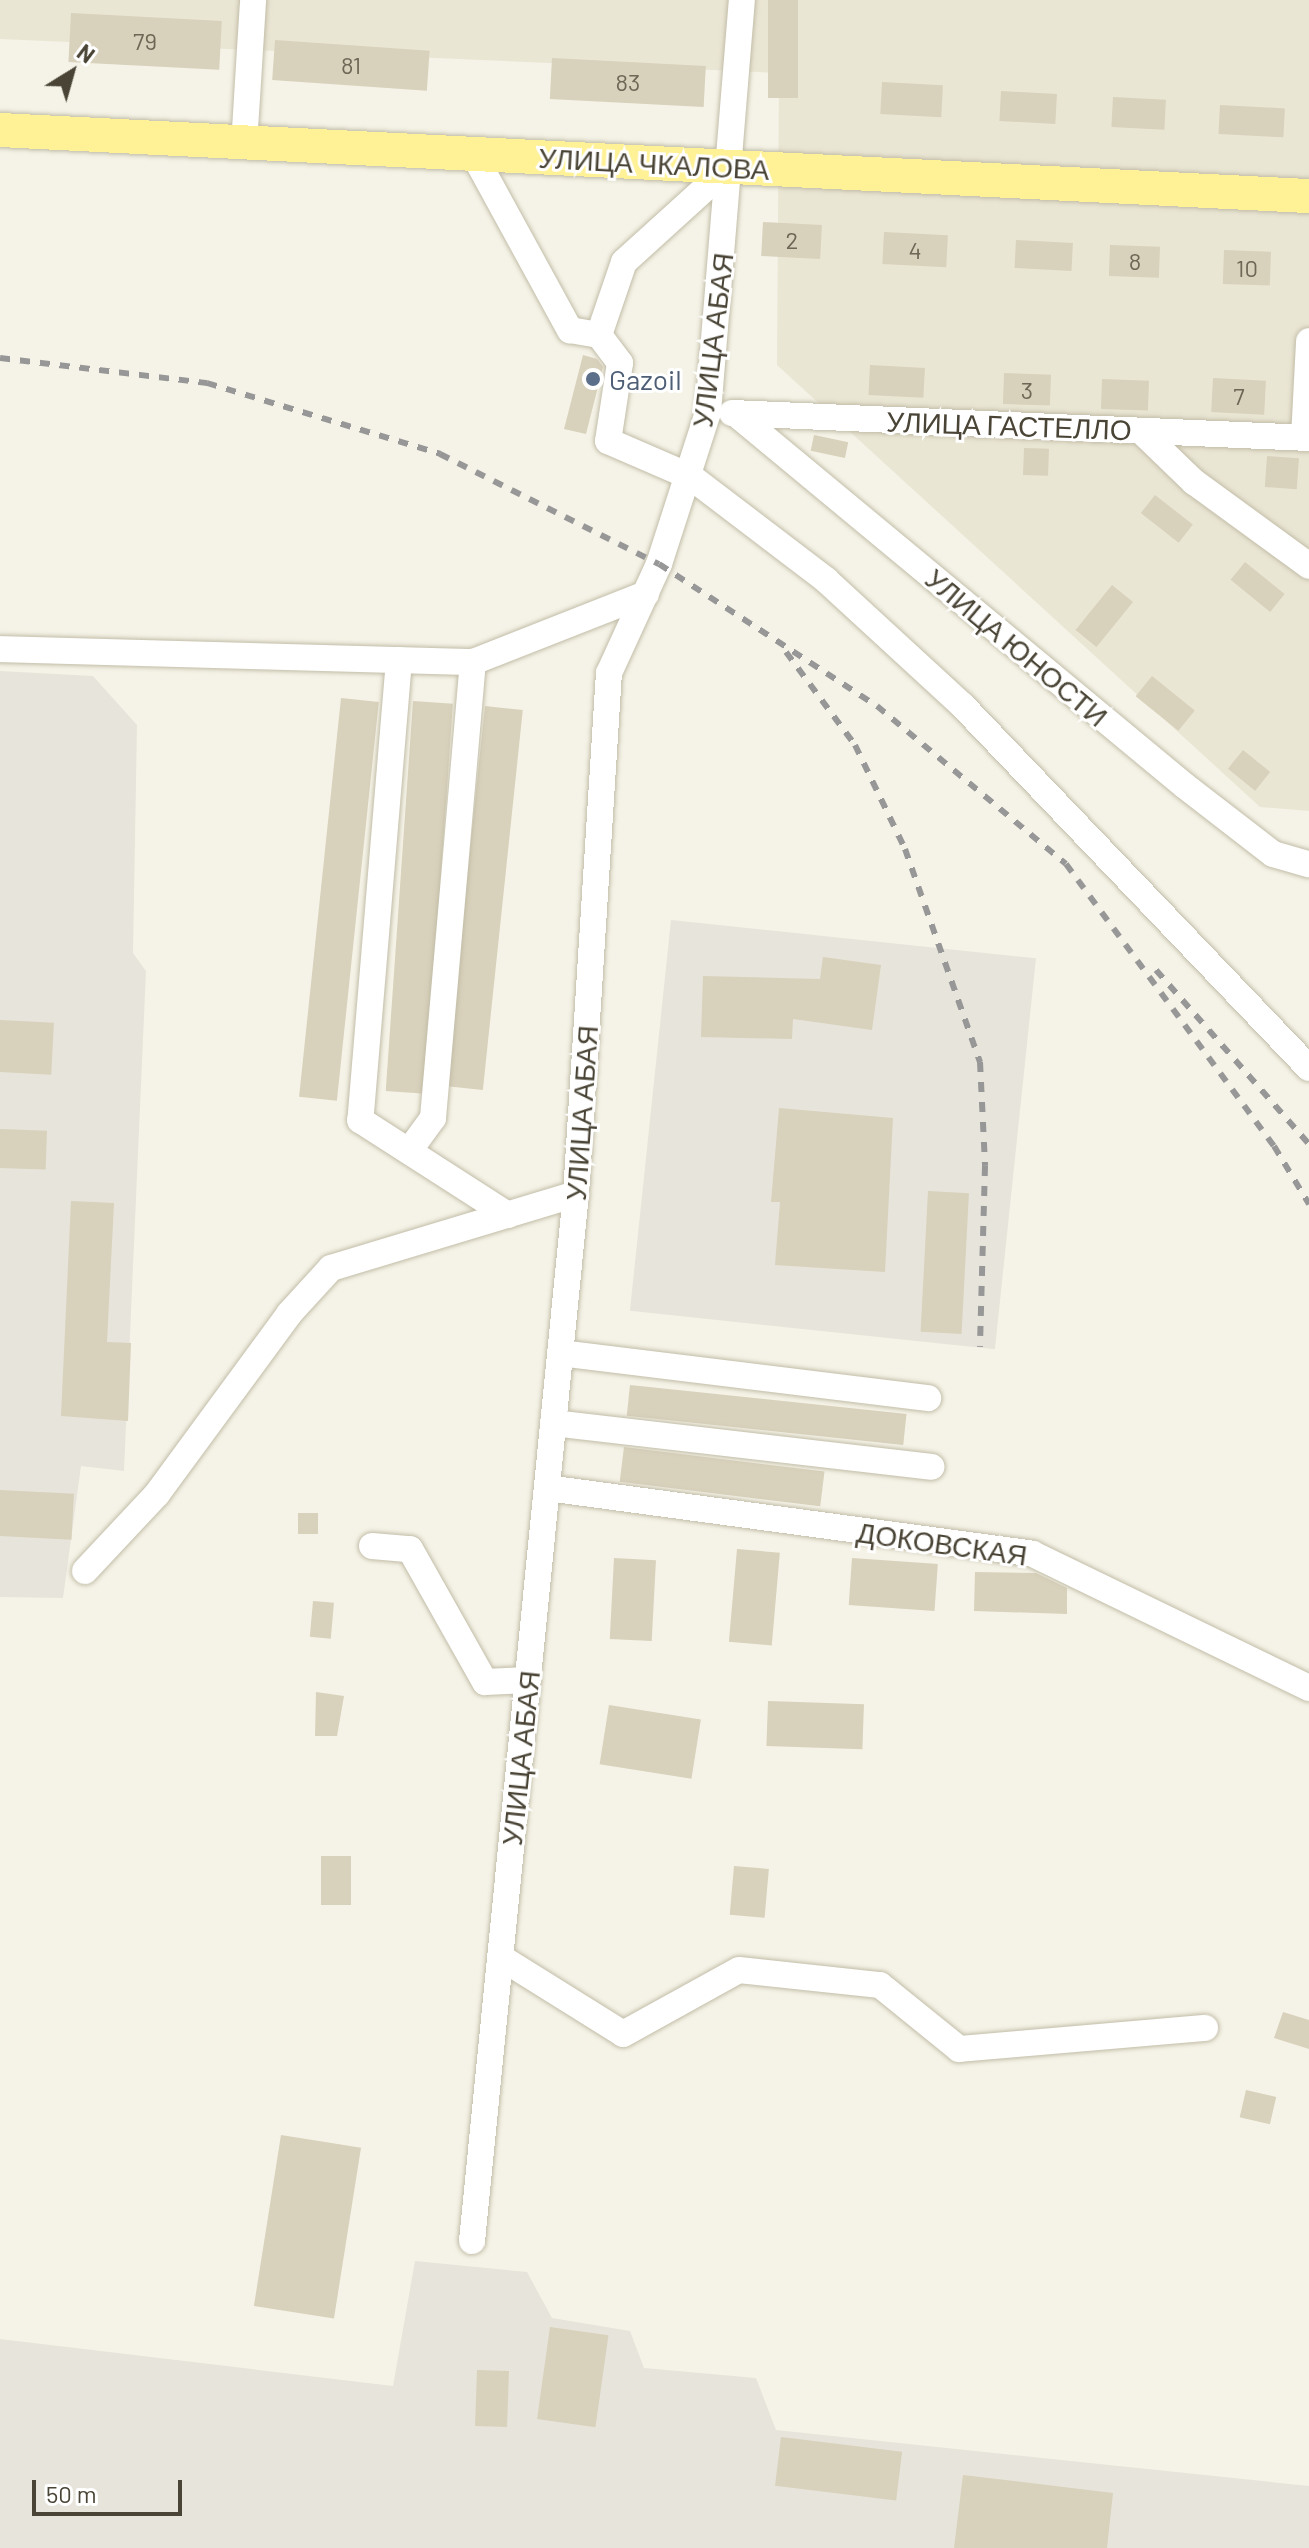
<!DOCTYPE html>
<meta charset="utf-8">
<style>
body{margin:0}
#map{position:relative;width:1309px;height:2548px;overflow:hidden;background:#f5f3e7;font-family:Barlow,sans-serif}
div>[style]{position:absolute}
.residential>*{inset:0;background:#eae6d4}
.industrial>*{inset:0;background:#e7e4db;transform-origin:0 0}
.building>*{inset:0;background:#d8d1bb;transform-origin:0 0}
.roads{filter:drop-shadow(0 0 2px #c2bda8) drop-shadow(0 0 2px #c2bda8)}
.minor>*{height:26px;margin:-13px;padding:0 13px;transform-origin:13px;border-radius:13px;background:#fff}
.major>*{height:34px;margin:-17px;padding:0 17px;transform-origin:17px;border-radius:17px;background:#fff196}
.rail>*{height:6px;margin-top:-3px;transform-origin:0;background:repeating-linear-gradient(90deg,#979797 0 10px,transparent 0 20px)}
.dots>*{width:22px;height:22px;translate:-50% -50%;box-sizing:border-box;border:4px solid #fff;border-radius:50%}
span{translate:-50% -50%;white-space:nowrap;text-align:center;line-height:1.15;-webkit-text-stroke:6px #fff;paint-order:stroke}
.number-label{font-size:24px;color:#6d6756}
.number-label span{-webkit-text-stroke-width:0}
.street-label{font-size:28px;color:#494435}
.service-label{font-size:28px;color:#4e5e75}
.left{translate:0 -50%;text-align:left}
.north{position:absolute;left:32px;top:32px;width:80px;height:80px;-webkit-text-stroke:6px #fff;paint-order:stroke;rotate:37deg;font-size:22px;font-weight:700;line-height:32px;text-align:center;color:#494435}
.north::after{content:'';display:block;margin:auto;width:28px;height:36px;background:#494435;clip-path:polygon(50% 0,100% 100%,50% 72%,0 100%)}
.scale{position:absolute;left:32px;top:2480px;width:150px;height:36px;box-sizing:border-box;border:4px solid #494435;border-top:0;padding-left:10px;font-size:24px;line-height:28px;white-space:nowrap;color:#494435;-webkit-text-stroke:6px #fff;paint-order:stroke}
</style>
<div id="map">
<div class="residential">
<div style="clip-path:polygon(0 0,1309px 0,1309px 811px,1260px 807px,777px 365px,779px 73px,0 39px)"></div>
</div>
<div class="industrial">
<div style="clip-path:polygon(0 671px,93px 676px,137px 725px,133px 953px,146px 971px,124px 1471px,81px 1466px,63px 1598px,0 1597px)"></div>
<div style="left:671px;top:920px;width:367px;height:393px;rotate:6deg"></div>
<div style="clip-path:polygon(415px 2261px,527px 2272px,552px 2318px,630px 2331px,644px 2368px,756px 2378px,776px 2430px,1309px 2486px,1309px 2548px,0 2548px,0 2339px,393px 2386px)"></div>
</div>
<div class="building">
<div style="left:768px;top:0;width:30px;height:98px"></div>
<div style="left:71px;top:13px;width:151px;height:49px;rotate:3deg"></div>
<div style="left:275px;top:40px;width:155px;height:40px;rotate:4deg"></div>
<div style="left:552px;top:58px;width:154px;height:41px;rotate:3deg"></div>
<div style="left:882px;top:82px;width:61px;height:32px;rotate:3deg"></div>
<div style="left:1001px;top:91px;width:56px;height:30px;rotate:3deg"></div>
<div style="left:1113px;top:97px;width:53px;height:30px;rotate:3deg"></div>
<div style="left:1220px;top:105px;width:65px;height:29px;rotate:3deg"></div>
<div style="left:763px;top:222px;width:59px;height:34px;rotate:3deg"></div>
<div style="left:884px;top:232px;width:64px;height:32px;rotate:3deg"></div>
<div style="left:1016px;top:240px;width:57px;height:28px;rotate:3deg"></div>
<div style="left:1110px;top:245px;width:50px;height:31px;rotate:2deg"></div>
<div style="left:1224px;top:250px;width:47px;height:34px;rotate:2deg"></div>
<div style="clip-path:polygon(583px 355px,597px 359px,603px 367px,586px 434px,564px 429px)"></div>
<div style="left:870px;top:365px;width:55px;height:30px;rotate:3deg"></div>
<div style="left:1004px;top:373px;width:47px;height:31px;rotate:2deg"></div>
<div style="left:1213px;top:378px;width:53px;height:34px;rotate:3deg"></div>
<div style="left:1102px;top:379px;width:47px;height:30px;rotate:2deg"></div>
<div style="left:814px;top:435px;width:35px;height:16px;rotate:12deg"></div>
<div style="left:1024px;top:448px;width:25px;height:27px;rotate:2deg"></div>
<div style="left:1267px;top:456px;width:32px;height:31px;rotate:4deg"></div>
<div style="left:1155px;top:495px;width:48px;height:23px;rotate:38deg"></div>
<div style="left:1245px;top:562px;width:51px;height:23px;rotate:39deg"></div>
<div style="left:1112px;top:585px;width:27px;height:58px;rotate:39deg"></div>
<div style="left:1152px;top:676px;width:55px;height:26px;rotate:39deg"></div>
<div style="left:341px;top:698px;width:38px;height:401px;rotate:6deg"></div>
<div style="left:413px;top:701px;width:40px;height:391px;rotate:4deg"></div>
<div style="left:485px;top:706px;width:38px;height:382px;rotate:6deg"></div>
<div style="left:1243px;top:750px;width:35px;height:24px;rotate:39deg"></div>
<div style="clip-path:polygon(823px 957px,881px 965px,872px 1030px,793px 1019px,792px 1039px,701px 1037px,703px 976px,820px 979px)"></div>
<div style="left:0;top:1020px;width:54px;height:52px;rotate:3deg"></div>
<div style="clip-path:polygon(779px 1108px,893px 1118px,885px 1272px,775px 1265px,780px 1202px,771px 1202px)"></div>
<div style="left:0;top:1129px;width:47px;height:39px;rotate:2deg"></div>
<div style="left:928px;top:1191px;width:41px;height:141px;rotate:3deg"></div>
<div style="clip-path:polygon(71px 1201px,114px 1203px,107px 1342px,131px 1343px,128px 1421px,61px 1416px)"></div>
<div style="left:630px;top:1385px;width:278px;height:31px;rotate:6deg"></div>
<div style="left:624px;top:1447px;width:202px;height:35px;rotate:7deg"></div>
<div style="left:0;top:1490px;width:74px;height:46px;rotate:3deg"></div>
<div style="left:318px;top:1513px;width:21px;height:20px;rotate:90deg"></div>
<div style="left:737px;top:1549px;width:43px;height:93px;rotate:5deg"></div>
<div style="left:614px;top:1558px;width:42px;height:81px;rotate:3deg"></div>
<div style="left:852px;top:1558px;width:86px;height:47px;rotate:4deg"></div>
<div style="clip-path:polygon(975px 1572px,1036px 1573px,1067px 1588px,1067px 1614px,974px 1611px)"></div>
<div style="left:313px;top:1601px;width:21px;height:36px;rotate:5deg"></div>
<div style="clip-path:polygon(316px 1692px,344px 1696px,337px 1736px,315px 1736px)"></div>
<div style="left:768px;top:1701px;width:96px;height:45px;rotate:2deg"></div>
<div style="left:609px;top:1705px;width:93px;height:60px;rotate:9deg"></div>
<div style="left:321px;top:1856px;width:30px;height:49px"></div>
<div style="left:734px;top:1866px;width:35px;height:49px;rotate:5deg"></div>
<div style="clip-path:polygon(1283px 2012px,1309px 2020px,1309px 2049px,1274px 2038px)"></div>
<div style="left:1246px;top:2090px;width:31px;height:28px;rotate:13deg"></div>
<div style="left:281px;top:2135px;width:81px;height:173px;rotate:9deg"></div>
<div style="left:550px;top:2327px;width:59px;height:93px;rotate:8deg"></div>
<div style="left:477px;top:2370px;width:32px;height:56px;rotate:2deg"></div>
<div style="left:781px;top:2437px;width:122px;height:49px;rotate:7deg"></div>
<div style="clip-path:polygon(963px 2475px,1113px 2493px,1107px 2548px,954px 2548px)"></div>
</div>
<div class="roads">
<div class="minor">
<div style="left:244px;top:145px;width:145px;rotate:-86.4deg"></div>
<div style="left:474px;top:155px;width:200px;rotate:61.3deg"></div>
<div style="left:570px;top:330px;width:29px;rotate:10deg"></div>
<div style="left:599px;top:335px;width:77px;rotate:-71.1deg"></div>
<div style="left:624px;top:262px;width:143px;rotate:-42.2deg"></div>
<div style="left:599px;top:335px;width:35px;rotate:53deg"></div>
<div style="left:620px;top:363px;width:79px;rotate:98.7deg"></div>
<div style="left:608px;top:441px;width:90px;rotate:23.4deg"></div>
<div style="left:691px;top:477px;width:170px;rotate:37.3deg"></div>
<div style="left:826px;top:580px;width:185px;rotate:42.6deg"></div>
<div style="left:962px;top:705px;width:502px;rotate:46.29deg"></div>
<div style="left:732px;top:413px;width:578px;rotate:2.48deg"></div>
<div style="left:735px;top:413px;width:584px;rotate:39.65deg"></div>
<div style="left:1185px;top:786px;width:111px;rotate:37.7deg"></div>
<div style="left:1273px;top:854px;width:37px;rotate:16deg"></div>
<div style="left:1141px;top:431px;width:74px;rotate:43.9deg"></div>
<div style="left:1194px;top:482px;width:142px;rotate:36.1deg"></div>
<div style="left:1304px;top:438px;width:97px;rotate:-87deg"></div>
<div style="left:0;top:649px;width:473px;rotate:1.6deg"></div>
<div style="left:473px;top:662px;width:186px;rotate:-21.5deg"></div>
<div style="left:399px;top:660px;width:462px;rotate:94.8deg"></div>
<div style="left:360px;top:1120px;width:176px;rotate:32.7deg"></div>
<div style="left:409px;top:1151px;width:41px;rotate:-54deg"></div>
<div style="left:433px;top:1118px;width:458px;rotate:-85deg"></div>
<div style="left:560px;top:1353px;width:371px;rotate:7deg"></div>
<div style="left:553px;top:1423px;width:381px;rotate:6.6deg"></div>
<div style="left:547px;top:1488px;width:490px;rotate:7.7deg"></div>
<div style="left:1033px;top:1554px;width:307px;rotate:25.9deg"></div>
<div style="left:372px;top:1546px;width:38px;rotate:5deg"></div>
<div style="left:410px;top:1549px;width:153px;rotate:60.6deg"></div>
<div style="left:485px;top:1682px;width:43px;rotate:-2.7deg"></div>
<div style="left:85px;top:1571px;width:105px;rotate:-46.9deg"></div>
<div style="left:157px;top:1494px;width:223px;rotate:-53.7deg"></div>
<div style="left:289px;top:1314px;width:62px;rotate:-47.6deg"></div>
<div style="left:331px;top:1268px;width:256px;rotate:-16.8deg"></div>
<div style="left:500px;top:1957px;width:145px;rotate:32deg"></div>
<div style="left:623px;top:2034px;width:132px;rotate:-28.9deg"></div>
<div style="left:739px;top:1970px;width:142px;rotate:6.1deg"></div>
<div style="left:880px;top:1985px;width:102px;rotate:39deg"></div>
<div style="left:959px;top:2049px;width:247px;rotate:-4.9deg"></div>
<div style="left:472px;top:2241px;width:1052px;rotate:-84.33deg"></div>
<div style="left:576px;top:1194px;width:522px;rotate:-86.38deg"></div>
<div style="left:609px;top:673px;width:120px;rotate:-65.4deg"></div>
<div style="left:659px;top:564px;width:160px;rotate:-72.1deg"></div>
<div style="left:708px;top:412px;width:413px;rotate:-85.3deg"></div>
</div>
<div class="major">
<div style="left:0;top:130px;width:1311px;rotate:2.89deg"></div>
</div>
</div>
<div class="rail">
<div style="left:0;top:358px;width:209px;rotate:6.9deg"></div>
<div style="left:207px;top:383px;width:244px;rotate:16.9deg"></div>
<div style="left:440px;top:454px;width:245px;rotate:26.7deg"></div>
<div style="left:659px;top:564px;width:260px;rotate:33.1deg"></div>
<div style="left:877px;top:706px;width:246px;rotate:39.9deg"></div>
<div style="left:1066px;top:864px;width:350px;rotate:53.6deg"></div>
<div style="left:1274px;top:1146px;width:68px;rotate:58.9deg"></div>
<div style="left:786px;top:652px;width:116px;rotate:53.4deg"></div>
<div style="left:855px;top:745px;width:115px;rotate:64.3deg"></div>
<div style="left:905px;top:849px;width:226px;rotate:70.6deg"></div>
<div style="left:980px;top:1062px;width:104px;rotate:87.2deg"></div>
<div style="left:985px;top:1166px;width:181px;rotate:91.6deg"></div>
<div style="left:1156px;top:970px;width:232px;rotate:48.7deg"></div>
</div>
<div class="dots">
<div style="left:593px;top:379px;background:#5c6f8a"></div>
</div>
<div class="number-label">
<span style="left:145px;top:41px">79</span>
<span style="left:351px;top:65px">81</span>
<span style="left:628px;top:82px">83</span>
<span style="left:792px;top:240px">2</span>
<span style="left:915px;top:250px">4</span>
<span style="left:1135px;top:261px">8</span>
<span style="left:1247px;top:268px">10</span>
<span style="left:1027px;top:390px">3</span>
<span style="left:1239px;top:396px">7</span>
</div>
<div class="street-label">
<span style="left:654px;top:163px;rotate:3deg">УЛИЦА ЧКАЛОВА</span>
<span style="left:712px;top:340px;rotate:-83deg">УЛИЦА АБАЯ</span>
<span style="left:1009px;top:425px;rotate:2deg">УЛИЦА ГАСТЕЛЛО</span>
<span style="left:1017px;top:647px;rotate:40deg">УЛИЦА ЮНОСТИ</span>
<span style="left:581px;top:1113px;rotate:-86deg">УЛИЦА АБАЯ</span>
<span style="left:942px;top:1543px;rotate:8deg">ДОКОВСКАЯ</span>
<span style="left:520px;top:1758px;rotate:-84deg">УЛИЦА АБАЯ</span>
</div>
<div class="service-label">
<span class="left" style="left:609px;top:379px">Gazoil</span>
</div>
<div class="north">N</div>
<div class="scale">50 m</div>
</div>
